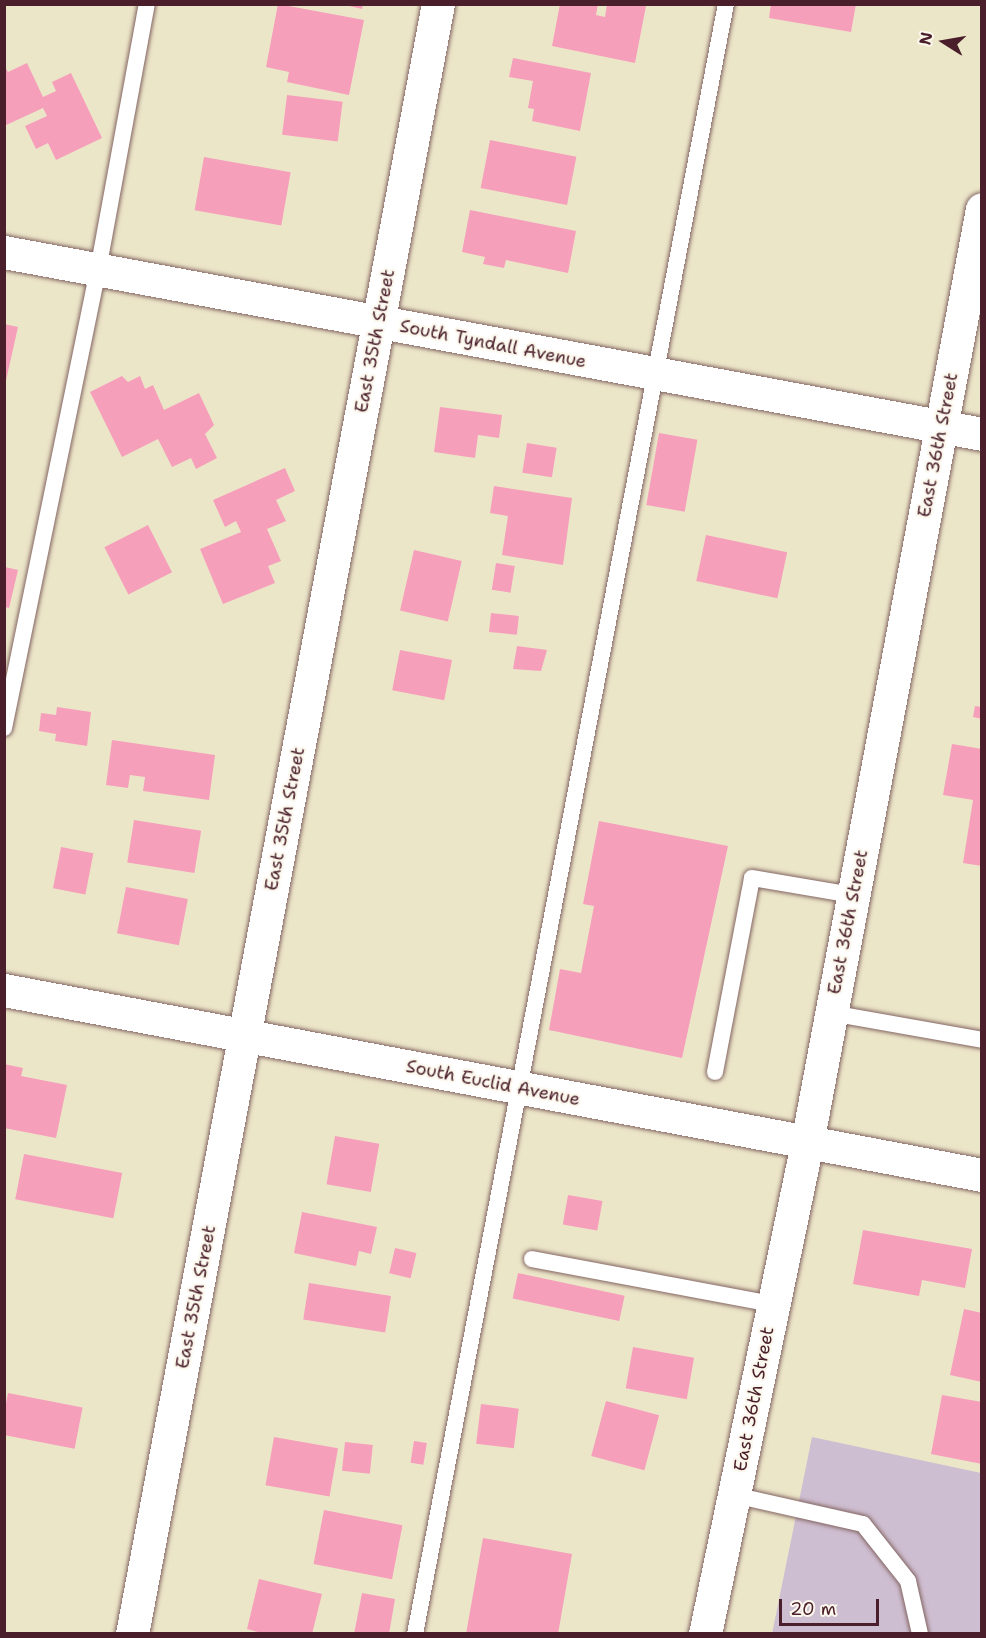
<!DOCTYPE html>
<style>
body{margin:0}
#map{position:relative;width:986px;height:1638px;overflow:hidden;background:#ece6c9;font-family:"Shantell Sans",sans-serif}
div>[style]{position:absolute}
.industrial>*{inset:0;background:#cebed1}
.building>*{inset:0;background:#f69fbb;transform-origin:0 0}
.roads{filter:drop-shadow(0 0 2px #836562) drop-shadow(0 0 2px #836562)}
.service>*{height:16px;margin:-8px;padding:0 8px;transform-origin:8px;border-radius:8px;background:#fff}
.minor>*{height:33px;margin:-16.5px;padding:0 16.5px;transform-origin:16.5px;border-radius:16.5px;background:#fff}
.secondary>*{height:33px;margin:-16.5px;padding:0 16.5px;transform-origin:16.5px;border-radius:16.5px;background:#fff}
span{translate:-50% -50%;white-space:nowrap;text-align:center;line-height:1.15;-webkit-text-stroke:4.5px #fbf7ec;paint-order:stroke}
.street-label{font-size:18px;color:#4a1f2b}
.frame{position:absolute;inset:0;border:6px solid #4a1f2b;pointer-events:none}
.north{position:absolute;left:914px;top:12px;width:60px;height:60px;-webkit-text-stroke:4px #fbf7ec;paint-order:stroke;rotate:281deg;font-size:16px;font-weight:700;line-height:24px;text-align:center;color:#4a1f2b}
.north::after{content:'';display:block;margin:auto;width:21px;height:27px;background:#4a1f2b;clip-path:polygon(50% 0,100% 100%,50% 72%,0 100%)}
.scale{position:absolute;left:779px;top:1599px;width:100px;height:27px;box-sizing:border-box;border:3px solid #4a1f2b;border-top:0;padding-left:8px;font-size:18px;line-height:21px;white-space:nowrap;color:#4a1f2b;-webkit-text-stroke:4px #fbf7ec;paint-order:stroke}
</style>
<div id="map">
<div class="industrial">
<div style="clip-path:polygon(812px 1437px,981px 1473px,981px 1633px,772px 1634px)"></div>
</div>
<div class="building">
<div style="clip-path:polygon(278px 4px,364px 20px,349px 95px,287px 82px,289px 72px,266px 67px)"></div>
<div style="clip-path:polygon(341px 4px,363px 4px,362px 9px)"></div>
<div style="clip-path:polygon(560px 4px,598px 4px,596px 15px,605px 17px,607px 4px,646px 6px,635px 63px,552px 46px)"></div>
<div style="clip-path:polygon(771px 4px,856px 4px,851px 32px,769px 18px)"></div>
<div style="clip-path:polygon(513px 58px,591px 73px,580px 131px,532px 121px,534px 109px,528px 108px,533px 81px,509px 77px)"></div>
<div style="clip-path:polygon(27px 63px,43px 97px,56px 91px,52px 82px,71px 73px,102px 138px,56px 160px,48px 143px,36px 149px,25px 126px,47px 116px,43px 108px,4px 126px,4px 65px,8px 72px)"></div>
<div style="left:287px;top:95px;width:56px;height:40px;rotate:7deg"></div>
<div style="left:490px;top:140px;width:88px;height:49px;rotate:11deg"></div>
<div style="left:204px;top:157px;width:88px;height:54px;rotate:10deg"></div>
<div style="clip-path:polygon(470px 210px,576px 231px,568px 273px,506px 260px,504px 268px,483px 264px,485px 257px,462px 252px)"></div>
<div style="clip-path:polygon(4px 324px,18px 327px,5px 385px,4px 384px)"></div>
<div style="clip-path:polygon(122px 376px,128px 382px,140px 376px,145px 389px,153px 385px,164px 410px,199px 393px,214px 425px,205px 434px,217px 458px,196px 469px,191px 458px,172px 467px,158px 439px,122px 457px,90px 392px)"></div>
<div style="clip-path:polygon(440px 407px,502px 415px,499px 438px,478px 435px,475px 458px,434px 452px)"></div>
<div style="left:659px;top:433px;width:39px;height:73px;rotate:10deg"></div>
<div style="left:527px;top:443px;width:30px;height:30px;rotate:9deg"></div>
<div style="clip-path:polygon(285px 468px,295px 491px,276px 500px,286px 521px,267px 529px,281px 561px,268px 566px,275px 583px,223px 604px,200px 549px,241px 532px,236px 521px,225px 527px,213px 500px)"></div>
<div style="clip-path:polygon(494px 486px,572px 498px,563px 565px,502px 555px,508px 516px,490px 513px)"></div>
<div style="left:148px;top:525px;width:53px;height:49px;rotate:63deg"></div>
<div style="left:706px;top:535px;width:83px;height:47px;rotate:12deg"></div>
<div style="left:414px;top:550px;width:49px;height:62px;rotate:13deg"></div>
<div style="left:496px;top:563px;width:19px;height:27px;rotate:9deg"></div>
<div style="clip-path:polygon(5px 567px,18px 570px,9px 608px,5px 607px)"></div>
<div style="left:491px;top:613px;width:28px;height:19px;rotate:6deg"></div>
<div style="clip-path:polygon(517px 646px,547px 650px,541px 671px,513px 669px)"></div>
<div style="left:400px;top:650px;width:53px;height:41px;rotate:11deg"></div>
<div style="clip-path:polygon(975px 706px,982px 707px,982px 719px,973px 717px)"></div>
<div style="clip-path:polygon(57px 707px,91px 712px,87px 746px,55px 741px,56px 734px,39px 731px,41px 713px,56px 715px)"></div>
<div style="clip-path:polygon(112px 740px,215px 755px,209px 800px,143px 791px,145px 777px,130px 775px,128px 788px,106px 785px)"></div>
<div style="clip-path:polygon(952px 744px,982px 749px,982px 866px,963px 863px,973px 800px,943px 795px)"></div>
<div style="left:134px;top:820px;width:68px;height:43px;rotate:9deg"></div>
<div style="clip-path:polygon(599px 821px,728px 846px,682px 1058px,549px 1030px,560px 969px,581px 973px,594px 906px,583px 904px)"></div>
<div style="left:61px;top:847px;width:33px;height:42px;rotate:11deg"></div>
<div style="left:126px;top:887px;width:63px;height:47px;rotate:11deg"></div>
<div style="clip-path:polygon(4px 1064px,23px 1068px,21px 1076px,67px 1085px,56px 1138px,4px 1128px)"></div>
<div style="left:335px;top:1136px;width:45px;height:49px;rotate:10deg"></div>
<div style="left:24px;top:1154px;width:100px;height:46px;rotate:11deg"></div>
<div style="left:568px;top:1195px;width:35px;height:30px;rotate:10deg"></div>
<div style="clip-path:polygon(302px 1212px,377px 1227px,371px 1254px,359px 1251px,356px 1266px,294px 1253px)"></div>
<div style="clip-path:polygon(863px 1230px,972px 1249px,965px 1288px,922px 1280px,919px 1296px,853px 1284px)"></div>
<div style="left:395px;top:1248px;width:22px;height:26px;rotate:13deg"></div>
<div style="left:518px;top:1273px;width:109px;height:26px;rotate:12deg"></div>
<div style="left:309px;top:1283px;width:83px;height:37px;rotate:9deg"></div>
<div style="clip-path:polygon(964px 1309px,982px 1313px,982px 1382px,950px 1375px)"></div>
<div style="left:633px;top:1347px;width:62px;height:42px;rotate:10deg"></div>
<div style="left:8px;top:1393px;width:76px;height:42px;rotate:11deg"></div>
<div style="clip-path:polygon(942px 1395px,982px 1402px,982px 1464px,931px 1454px)"></div>
<div style="left:606px;top:1401px;width:55px;height:57px;rotate:15deg"></div>
<div style="left:481px;top:1404px;width:38px;height:40px;rotate:7deg"></div>
<div style="left:274px;top:1437px;width:65px;height:49px;rotate:10deg"></div>
<div style="left:414px;top:1441px;width:13px;height:22px;rotate:9deg"></div>
<div style="left:345px;top:1442px;width:28px;height:29px;rotate:6deg"></div>
<div style="left:324px;top:1510px;width:80px;height:55px;rotate:11deg"></div>
<div style="clip-path:polygon(483px 1538px,572px 1554px,558px 1634px,466px 1634px)"></div>
<div style="clip-path:polygon(259px 1579px,322px 1594px,312px 1634px,265px 1634px,247px 1629px)"></div>
<div style="clip-path:polygon(362px 1593px,395px 1599px,389px 1634px,354px 1634px)"></div>
</div>
<div class="roads">
<div class="service">
<div style="left:4px;top:728px;width:468px;rotate:-78.4deg"></div>
<div style="left:98px;top:270px;width:270px;rotate:-79.6deg"></div>
<div style="left:831px;top:1013px;width:153px;rotate:10.1deg"></div>
<div style="left:715px;top:1072px;width:197px;rotate:-79.2deg"></div>
<div style="left:752px;top:878px;width:102px;rotate:9.6deg"></div>
<div style="left:532px;top:1259px;width:245px;rotate:10.6deg"></div>
<div style="left:734px;top:1495px;width:132px;rotate:12.7deg"></div>
<div style="left:863px;top:1524px;width:73px;rotate:51.7deg"></div>
<div style="left:908px;top:1581px;width:54px;rotate:77.2deg"></div>
<div style="left:415px;top:1634px;width:1659px;rotate:-79.2deg"></div>
</div>
<div class="minor">
<div style="left:4px;top:252px;width:995px;rotate:10.54deg"></div>
<div style="left:4px;top:990px;width:995px;rotate:10.71deg"></div>
<div style="left:132px;top:1634px;width:1658px;rotate:-79.37deg"></div>
</div>
<div class="secondary">
<div style="left:705px;top:1634px;width:501px;rotate:-78.26deg"></div>
<div style="left:807px;top:1143px;width:950px;rotate:-79.39deg"></div>
</div>
</div>
<div class="street-label">
<span style="left:375px;top:341px;rotate:-79deg">East 35th Street</span>
<span style="left:493px;top:344px;rotate:11deg">South Tyndall Avenue</span>
<span style="left:938px;top:445px;rotate:-79deg">East 36th Street</span>
<span style="left:285px;top:819px;rotate:-79deg">East 35th Street</span>
<span style="left:848px;top:922px;rotate:-79deg">East 36th Street</span>
<span style="left:493px;top:1083px;rotate:11deg">South Euclid Avenue</span>
<span style="left:196px;top:1297px;rotate:-79deg">East 35th Street</span>
<span style="left:754px;top:1399px;rotate:-79deg">East 36th Street</span>
</div>
<div class="frame"></div>
<div class="north">N</div>
<div class="scale">20 m</div>
</div>
